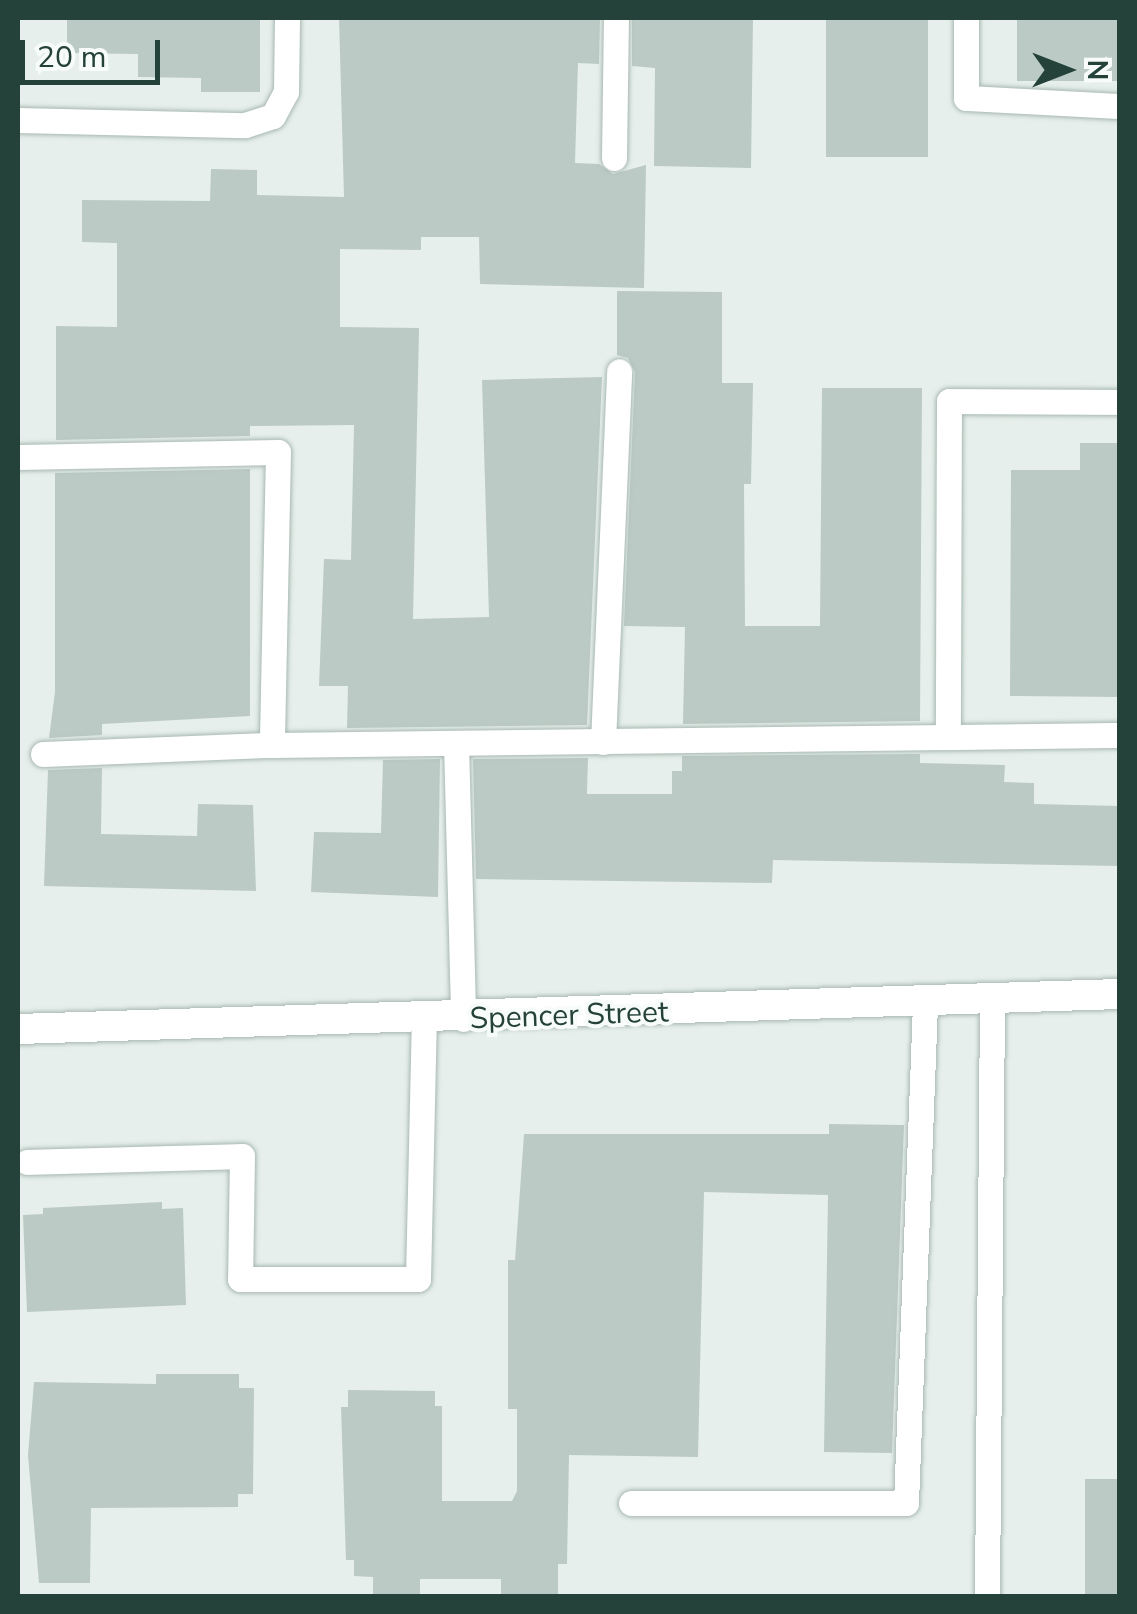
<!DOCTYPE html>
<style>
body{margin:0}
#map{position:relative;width:1137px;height:1614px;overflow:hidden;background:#e6efeb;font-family:"Nunito Sans",sans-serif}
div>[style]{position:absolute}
.building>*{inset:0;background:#bbcac4;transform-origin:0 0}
.roads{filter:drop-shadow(0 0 2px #a8b8b2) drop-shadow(0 0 2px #a8b8b2)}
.service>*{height:25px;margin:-12.5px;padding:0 12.5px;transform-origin:12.5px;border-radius:12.5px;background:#fff}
.tertiary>*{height:30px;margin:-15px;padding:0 15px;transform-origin:15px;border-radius:15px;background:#fff}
span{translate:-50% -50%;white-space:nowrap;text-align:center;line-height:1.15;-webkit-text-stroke:8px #f7fbf9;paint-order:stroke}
.street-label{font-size:30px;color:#24423a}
.frame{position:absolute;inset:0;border:20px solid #24423a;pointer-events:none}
.north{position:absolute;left:1017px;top:20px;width:100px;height:100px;-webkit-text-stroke:8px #f7fbf9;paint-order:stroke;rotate:90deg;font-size:28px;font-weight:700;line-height:40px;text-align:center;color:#24423a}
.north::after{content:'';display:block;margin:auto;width:35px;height:45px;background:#24423a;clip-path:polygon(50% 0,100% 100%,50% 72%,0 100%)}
.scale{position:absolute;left:20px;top:40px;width:140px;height:45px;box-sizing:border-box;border:5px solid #24423a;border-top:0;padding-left:12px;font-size:30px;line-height:35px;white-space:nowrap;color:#24423a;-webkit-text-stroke:8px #f7fbf9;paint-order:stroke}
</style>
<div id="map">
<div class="building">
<div style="clip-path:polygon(67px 18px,260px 18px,260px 92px,201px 92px,201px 78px,138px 77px,138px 54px,67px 53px)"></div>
<div style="clip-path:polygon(339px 18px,600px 18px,599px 64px,578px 63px,575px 163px,599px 164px,613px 174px,646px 165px,644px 288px,480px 284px,479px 237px,421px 237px,421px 250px,340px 249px,340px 327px,419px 328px,413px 619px,489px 617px,482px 380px,602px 377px,587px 725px,347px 728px,348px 686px,319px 686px,324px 559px,351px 560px,354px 425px,250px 426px,250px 436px,56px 440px,56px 326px,117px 327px,117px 243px,82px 242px,82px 200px,210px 201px,211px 169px,257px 170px,257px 195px,344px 197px)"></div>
<div style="clip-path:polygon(632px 18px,753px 18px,751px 168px,654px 166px,655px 68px,632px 66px)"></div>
<div style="left:826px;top:18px;width:102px;height:139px"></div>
<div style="left:1017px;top:18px;width:103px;height:63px"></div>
<div style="clip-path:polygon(617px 291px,722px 292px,722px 383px,753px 383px,751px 484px,744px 484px,745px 626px,820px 626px,822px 388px,922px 388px,920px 721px,683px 724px,685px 627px,624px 626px,635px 372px,628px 358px,617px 355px)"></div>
<div style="clip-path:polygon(1080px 443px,1120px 443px,1120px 697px,1010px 696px,1011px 470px,1080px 470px)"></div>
<div style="clip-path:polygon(250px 469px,250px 716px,102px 724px,102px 735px,49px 738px,55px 692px,55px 473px)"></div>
<div style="clip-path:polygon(920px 754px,920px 763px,1005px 765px,1004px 782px,1034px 783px,1034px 804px,1120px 806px,1120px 866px,773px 860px,772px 883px,476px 879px,473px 759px,588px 758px,587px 794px,672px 794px,672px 771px,682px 771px,682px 756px)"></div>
<div style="clip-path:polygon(440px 759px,438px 897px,311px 892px,314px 832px,381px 833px,383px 760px)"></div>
<div style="clip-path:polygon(102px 768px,101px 834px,197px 836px,198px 804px,253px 805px,256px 891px,44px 886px,48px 770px)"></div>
<div style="clip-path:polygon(829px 1124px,904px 1125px,892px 1453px,824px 1452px,828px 1195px,704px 1192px,698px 1457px,569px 1455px,567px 1564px,558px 1564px,558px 1596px,501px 1596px,501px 1579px,420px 1579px,420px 1596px,373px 1596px,373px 1577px,354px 1576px,354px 1560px,346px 1560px,341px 1407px,348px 1407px,348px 1390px,435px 1391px,435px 1406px,442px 1406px,442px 1501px,512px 1501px,517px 1491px,517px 1409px,508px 1409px,508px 1260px,515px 1260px,524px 1134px,829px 1134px)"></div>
<div style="clip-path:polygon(162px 1202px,162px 1209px,183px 1208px,186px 1305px,27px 1312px,23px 1215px,43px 1214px,43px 1208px)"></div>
<div style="clip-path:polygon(156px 1374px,239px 1374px,239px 1388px,254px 1388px,253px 1494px,238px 1494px,238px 1507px,91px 1508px,90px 1583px,39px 1583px,28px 1455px,34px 1382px,156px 1384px)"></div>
<div style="left:1085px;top:1479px;width:35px;height:117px"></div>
</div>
<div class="roads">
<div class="service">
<div style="left:966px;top:18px;width:80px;rotate:90deg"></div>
<div style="left:966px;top:98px;width:154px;rotate:3deg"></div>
<div style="left:18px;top:120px;width:227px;rotate:1.3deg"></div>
<div style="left:245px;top:125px;width:29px;rotate:-18deg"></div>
<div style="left:273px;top:116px;width:27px;rotate:-62deg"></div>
<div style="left:286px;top:92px;width:74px;rotate:-89.2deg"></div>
<div style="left:614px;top:158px;width:140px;rotate:-89.2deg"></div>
<div style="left:1120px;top:402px;width:171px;rotate:-179.7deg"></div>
<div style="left:949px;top:401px;width:336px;rotate:90.2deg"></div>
<div style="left:948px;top:737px;width:172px;rotate:-0.7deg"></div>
<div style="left:18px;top:457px;width:260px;rotate:-1.1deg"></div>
<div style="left:278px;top:452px;width:293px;rotate:91.2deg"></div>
<div style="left:603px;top:742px;width:371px;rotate:-87.5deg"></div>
<div style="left:456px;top:743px;width:276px;rotate:88.5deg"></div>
<div style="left:43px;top:754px;width:229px;rotate:-2.3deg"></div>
<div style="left:272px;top:745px;width:676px;rotate:-0.68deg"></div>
<div style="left:27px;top:1162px;width:215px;rotate:-1.6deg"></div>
<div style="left:242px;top:1156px;width:123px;rotate:90.9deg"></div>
<div style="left:240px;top:1279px;width:178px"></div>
<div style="left:418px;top:1279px;width:259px;rotate:-88.7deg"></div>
<div style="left:631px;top:1503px;width:275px"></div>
<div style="left:906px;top:1503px;width:500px;rotate:-87.82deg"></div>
<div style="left:987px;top:1596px;width:596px;rotate:-89.52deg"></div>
</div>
<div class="tertiary">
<div style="left:18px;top:1029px;width:1103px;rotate:-1.82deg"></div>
</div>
</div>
<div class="street-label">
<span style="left:569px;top:1016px;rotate:-2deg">Spencer Street</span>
</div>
<div class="frame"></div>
<div class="north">N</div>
<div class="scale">20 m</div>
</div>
